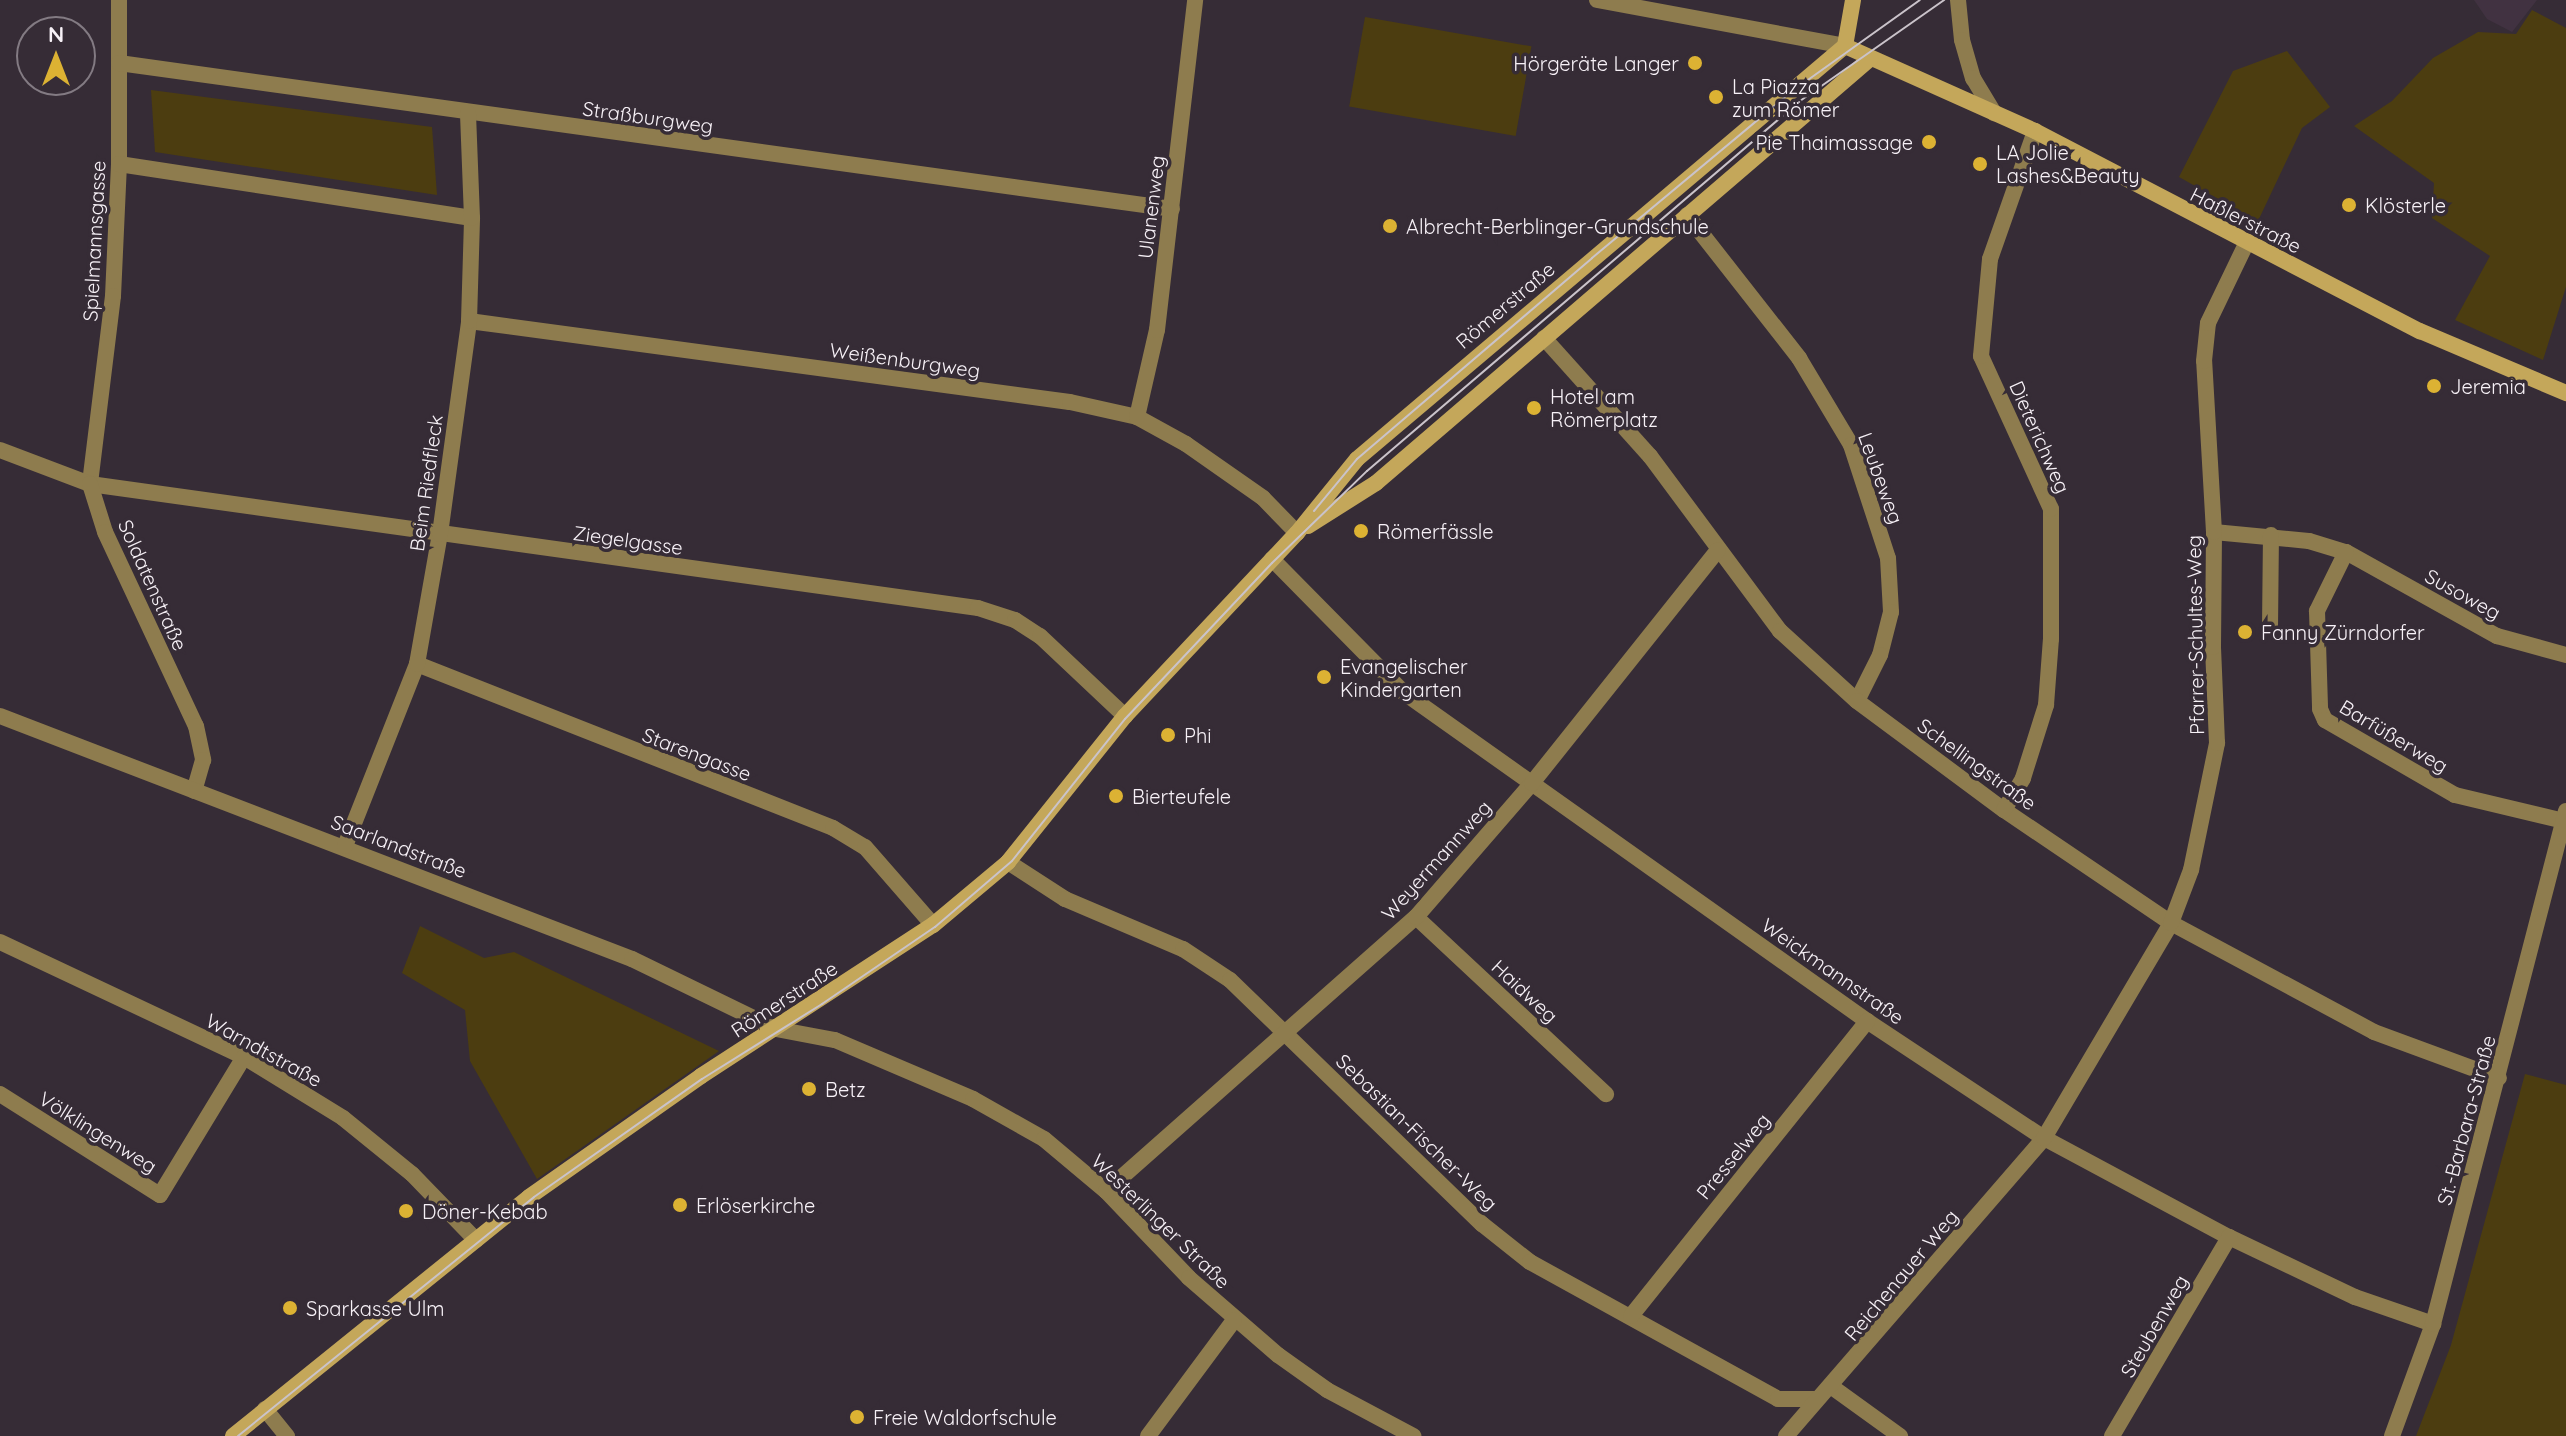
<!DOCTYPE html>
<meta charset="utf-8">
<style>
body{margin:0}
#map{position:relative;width:2566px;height:1436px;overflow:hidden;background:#362c36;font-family:Quicksand,sans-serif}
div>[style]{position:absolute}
.built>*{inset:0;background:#413241}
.green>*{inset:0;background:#4c3d10;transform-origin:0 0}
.street>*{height:16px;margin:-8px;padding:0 8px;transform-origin:8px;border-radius:8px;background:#8e7c4e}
.secondary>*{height:16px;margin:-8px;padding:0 8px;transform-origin:8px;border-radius:8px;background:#c4a75a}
.tram>*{height:2px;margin:-1px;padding:0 1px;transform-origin:1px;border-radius:1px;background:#cac3ca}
.dots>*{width:22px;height:22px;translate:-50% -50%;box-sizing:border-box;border:4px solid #362c36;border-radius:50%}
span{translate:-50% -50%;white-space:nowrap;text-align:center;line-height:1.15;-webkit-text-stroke:7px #362c36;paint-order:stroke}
.poi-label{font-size:20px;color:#f7f1f7}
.right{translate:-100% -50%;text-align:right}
.left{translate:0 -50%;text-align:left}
.street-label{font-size:20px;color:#f7f1f7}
.north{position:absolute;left:16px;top:16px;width:80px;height:80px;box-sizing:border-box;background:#362c36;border:2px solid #837b83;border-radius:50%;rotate:0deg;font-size:22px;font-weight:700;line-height:32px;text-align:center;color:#f7f1f7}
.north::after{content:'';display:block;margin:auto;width:28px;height:36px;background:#dcb233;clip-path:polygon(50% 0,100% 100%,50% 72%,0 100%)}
</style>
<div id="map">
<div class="built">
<div style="clip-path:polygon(2474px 0,2537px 0,2512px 32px,2487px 19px)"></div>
</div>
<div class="green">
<div style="clip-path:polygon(2532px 10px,2566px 28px,2566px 287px,2543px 360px,2455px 320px,2490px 256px,2432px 218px,2434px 183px,2354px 126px,2392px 101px,2433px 58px,2478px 32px,2516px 34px)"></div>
<div style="left:1365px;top:17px;width:169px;height:91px;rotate:10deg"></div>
<div style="clip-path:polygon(2287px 51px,2330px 107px,2302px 128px,2258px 221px,2179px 177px,2233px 71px)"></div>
<div style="clip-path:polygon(151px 90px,432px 127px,437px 195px,155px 152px)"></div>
<div style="clip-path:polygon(420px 926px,484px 958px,514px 952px,719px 1051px,537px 1179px,470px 1061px,465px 1010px,402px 973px)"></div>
<div style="clip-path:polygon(2525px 1074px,2566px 1085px,2566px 1436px,2416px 1436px,2451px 1345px)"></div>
</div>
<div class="street">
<div style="left:119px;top:0;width:164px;rotate:90deg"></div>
<div style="left:119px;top:164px;width:132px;rotate:92.6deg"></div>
<div style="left:113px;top:296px;width:189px;rotate:97deg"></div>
<div style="left:90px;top:484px;width:897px;rotate:7.95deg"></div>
<div style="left:978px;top:608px;width:39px;rotate:18deg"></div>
<div style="left:1015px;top:620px;width:30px;rotate:33deg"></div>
<div style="left:1040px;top:636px;width:117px;rotate:43.3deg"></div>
<div style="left:1597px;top:0;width:252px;rotate:10.5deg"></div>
<div style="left:1958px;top:0;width:40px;rotate:84.3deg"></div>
<div style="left:1962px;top:40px;width:40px;rotate:74deg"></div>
<div style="left:1973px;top:78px;width:41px;rotate:59deg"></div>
<div style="left:119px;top:63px;width:1063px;rotate:7.89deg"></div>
<div style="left:119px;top:164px;width:357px;rotate:8.7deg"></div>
<div style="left:1687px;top:215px;width:182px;rotate:51.9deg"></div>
<div style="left:1799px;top:358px;width:101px;rotate:59.1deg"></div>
<div style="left:1851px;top:445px;width:119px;rotate:71.9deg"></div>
<div style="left:1888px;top:558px;width:54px;rotate:86.8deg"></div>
<div style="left:1891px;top:612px;width:44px;rotate:104.3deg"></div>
<div style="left:1880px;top:655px;width:51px;rotate:116.6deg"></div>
<div style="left:469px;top:321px;width:606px;rotate:7.68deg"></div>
<div style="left:1070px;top:402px;width:69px;rotate:12.6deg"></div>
<div style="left:1137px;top:417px;width:56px;rotate:28.9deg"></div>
<div style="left:1186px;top:444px;width:94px;rotate:35deg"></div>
<div style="left:1263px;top:498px;width:49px;rotate:45.8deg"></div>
<div style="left:1544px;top:338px;width:159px;rotate:48.1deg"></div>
<div style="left:1650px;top:456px;width:218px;rotate:53.4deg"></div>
<div style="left:1780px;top:631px;width:104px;rotate:42.3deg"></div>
<div style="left:1857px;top:701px;width:183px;rotate:36.6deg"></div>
<div style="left:2004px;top:810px;width:202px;rotate:34.1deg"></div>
<div style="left:2171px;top:923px;width:230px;rotate:28.2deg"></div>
<div style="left:2374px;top:1032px;width:133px;rotate:20.2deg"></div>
<div style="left:1137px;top:417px;width:89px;rotate:-77.1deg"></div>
<div style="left:1157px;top:330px;width:332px;rotate:-83.4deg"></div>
<div style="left:0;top:450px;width:96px;rotate:20.7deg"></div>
<div style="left:90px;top:484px;width:50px;rotate:72.6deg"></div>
<div style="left:105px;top:532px;width:214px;rotate:64.9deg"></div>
<div style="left:196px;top:726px;width:35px;rotate:78deg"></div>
<div style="left:203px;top:760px;width:32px;rotate:106deg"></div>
<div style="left:2214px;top:532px;width:95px;rotate:5.4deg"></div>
<div style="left:2309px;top:541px;width:39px;rotate:17deg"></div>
<div style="left:2346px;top:552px;width:173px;rotate:29.1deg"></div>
<div style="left:2497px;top:636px;width:72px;rotate:15.4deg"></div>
<div style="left:2346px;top:552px;width:66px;rotate:116.2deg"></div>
<div style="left:2317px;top:611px;width:98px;rotate:88.2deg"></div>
<div style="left:2320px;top:709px;width:12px;rotate:66deg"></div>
<div style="left:2325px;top:720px;width:150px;rotate:30deg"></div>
<div style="left:2455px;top:795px;width:112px;rotate:13.4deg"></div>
<div style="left:1272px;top:559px;width:187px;rotate:45.4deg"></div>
<div style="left:1403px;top:692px;width:569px;rotate:35.34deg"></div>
<div style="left:1867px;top:1021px;width:212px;rotate:33.5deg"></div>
<div style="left:2044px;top:1138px;width:210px;rotate:28.2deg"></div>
<div style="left:2229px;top:1237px;width:140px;rotate:25.5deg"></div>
<div style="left:2355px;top:1297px;width:83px;rotate:19.1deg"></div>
<div style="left:2270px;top:628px;width:93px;rotate:-89.4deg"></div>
<div style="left:417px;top:664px;width:447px;rotate:21.5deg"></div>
<div style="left:833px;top:828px;width:37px;rotate:31deg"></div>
<div style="left:865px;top:847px;width:103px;rotate:48.9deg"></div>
<div style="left:0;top:716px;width:677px;rotate:21.03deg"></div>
<div style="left:632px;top:959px;width:160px;rotate:25.9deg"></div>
<div style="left:776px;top:1029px;width:60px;rotate:10.6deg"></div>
<div style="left:835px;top:1040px;width:150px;rotate:23.1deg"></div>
<div style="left:973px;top:1099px;width:81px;rotate:29.4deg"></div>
<div style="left:1044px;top:1139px;width:81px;rotate:40deg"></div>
<div style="left:1106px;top:1191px;width:120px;rotate:46.3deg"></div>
<div style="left:1189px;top:1278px;width:118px;rotate:40.9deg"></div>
<div style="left:1278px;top:1355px;width:60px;rotate:35.5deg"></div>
<div style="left:1327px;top:1390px;width:98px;rotate:28.1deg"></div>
<div style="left:2004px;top:810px;width:37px;rotate:-59deg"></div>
<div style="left:2023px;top:778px;width:77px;rotate:-72.5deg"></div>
<div style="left:2046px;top:705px;width:66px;rotate:-85.7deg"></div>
<div style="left:2051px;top:639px;width:130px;rotate:-90deg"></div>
<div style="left:2051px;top:509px;width:168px;rotate:-114.6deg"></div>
<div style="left:1981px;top:356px;width:97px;rotate:-84.7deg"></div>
<div style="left:1990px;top:259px;width:136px;rotate:-70.6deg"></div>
<div style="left:345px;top:846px;width:196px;rotate:-68.4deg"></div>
<div style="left:417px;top:664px;width:132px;rotate:-80deg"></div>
<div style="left:440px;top:534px;width:215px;rotate:-82.2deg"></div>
<div style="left:469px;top:321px;width:103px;rotate:-88.3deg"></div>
<div style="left:472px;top:218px;width:105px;rotate:-92.2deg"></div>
<div style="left:1008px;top:862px;width:68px;rotate:33deg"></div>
<div style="left:1065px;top:899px;width:128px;rotate:23deg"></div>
<div style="left:1183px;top:949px;width:56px;rotate:33.4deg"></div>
<div style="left:1230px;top:980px;width:351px;rotate:44.1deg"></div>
<div style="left:1482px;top:1224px;width:61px;rotate:38.4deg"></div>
<div style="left:1530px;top:1262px;width:283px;rotate:28.9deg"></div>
<div style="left:1778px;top:1399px;width:38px"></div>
<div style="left:1416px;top:917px;width:260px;rotate:43deg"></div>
<div style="left:0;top:942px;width:270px;rotate:25.2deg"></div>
<div style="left:244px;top:1057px;width:116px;rotate:31.6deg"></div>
<div style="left:343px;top:1118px;width:89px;rotate:39.1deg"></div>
<div style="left:412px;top:1174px;width:92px;rotate:45.9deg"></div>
<div style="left:0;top:1094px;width:189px;rotate:32.3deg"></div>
<div style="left:160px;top:1195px;width:162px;rotate:-58.7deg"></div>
<div style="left:1106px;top:1191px;width:414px;rotate:-41.5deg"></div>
<div style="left:1416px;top:917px;width:177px;rotate:-49.1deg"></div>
<div style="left:1532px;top:783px;width:298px;rotate:-51.4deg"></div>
<div style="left:1631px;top:1316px;width:378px;rotate:-51.3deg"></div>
<div style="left:1832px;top:1387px;width:84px;rotate:35.8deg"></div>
<div style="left:265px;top:1409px;width:35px;rotate:51deg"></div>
<div style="left:1148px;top:1436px;width:144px;rotate:-53.4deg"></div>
<div style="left:1786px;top:1436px;width:394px;rotate:-49.1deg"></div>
<div style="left:2044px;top:1138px;width:250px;rotate:-59.4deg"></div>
<div style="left:2171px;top:923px;width:57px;rotate:-69.3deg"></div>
<div style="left:2191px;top:870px;width:130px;rotate:-78.4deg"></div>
<div style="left:2217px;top:743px;width:96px;rotate:-92.4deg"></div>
<div style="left:2213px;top:647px;width:115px;rotate:-89.5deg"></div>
<div style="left:2214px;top:532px;width:171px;rotate:-93.3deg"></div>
<div style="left:2204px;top:361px;width:38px;rotate:-84deg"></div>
<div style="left:2208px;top:323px;width:88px;rotate:-64.3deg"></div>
<div style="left:2112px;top:1436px;width:231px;rotate:-59.5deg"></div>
<div style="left:2392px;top:1436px;width:119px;rotate:-69.9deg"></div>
<div style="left:2433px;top:1324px;width:530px;rotate:-75.47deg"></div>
</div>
<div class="secondary">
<div style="left:1845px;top:46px;width:208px;rotate:24.1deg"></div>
<div style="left:2035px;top:131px;width:434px;rotate:27.5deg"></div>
<div style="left:2420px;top:331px;width:159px;rotate:23deg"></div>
<div style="left:1308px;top:526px;width:80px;rotate:-32.3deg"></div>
<div style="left:1376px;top:483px;width:652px;rotate:-40.65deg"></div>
<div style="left:233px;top:1436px;width:380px;rotate:-38.9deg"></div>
<div style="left:529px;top:1197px;width:210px;rotate:-35.1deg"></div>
<div style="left:701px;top:1076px;width:277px;rotate:-33.1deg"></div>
<div style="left:933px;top:925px;width:98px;rotate:-40deg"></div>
<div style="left:1008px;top:862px;width:187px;rotate:-51.3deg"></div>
<div style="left:1125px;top:716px;width:251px;rotate:-46.8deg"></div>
<div style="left:1297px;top:533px;width:95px;rotate:-51deg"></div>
<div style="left:1357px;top:459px;width:639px;rotate:-40.24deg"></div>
<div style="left:1845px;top:46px;width:47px;rotate:-80.1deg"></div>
</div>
<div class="tram">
<div style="left:1314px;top:511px;width:67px;rotate:-50.4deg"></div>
<div style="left:1357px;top:459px;width:309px;rotate:-40.5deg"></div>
<div style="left:1592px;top:258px;width:259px;rotate:-39.8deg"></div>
<div style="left:1791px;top:92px;width:158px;rotate:-35.5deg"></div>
<div style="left:238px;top:1436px;width:380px;rotate:-38.9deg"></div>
<div style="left:534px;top:1197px;width:205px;rotate:-35.1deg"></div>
<div style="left:702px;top:1079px;width:142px;rotate:-32deg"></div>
<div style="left:822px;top:1004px;width:137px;rotate:-34.3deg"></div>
<div style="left:935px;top:927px;width:101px;rotate:-40.6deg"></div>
<div style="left:1012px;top:861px;width:181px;rotate:-51.5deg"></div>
<div style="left:1125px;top:719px;width:214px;rotate:-46.7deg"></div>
<div style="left:1272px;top:563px;width:132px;rotate:-44.1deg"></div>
<div style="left:1367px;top:471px;width:570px;rotate:-40.51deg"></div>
<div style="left:1800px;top:101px;width:176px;rotate:-35deg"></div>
</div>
<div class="dots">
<div style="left:1695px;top:63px;background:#dcb233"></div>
<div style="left:1716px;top:97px;background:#dcb233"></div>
<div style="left:1929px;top:142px;background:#dcb233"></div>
<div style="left:1980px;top:164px;background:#dcb233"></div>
<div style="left:2349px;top:205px;background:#dcb233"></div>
<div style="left:1390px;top:226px;background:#dcb233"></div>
<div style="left:2434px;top:386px;background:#dcb233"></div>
<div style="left:1534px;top:408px;background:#dcb233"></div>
<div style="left:1361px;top:531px;background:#dcb233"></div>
<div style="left:2245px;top:632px;background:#dcb233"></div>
<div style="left:1324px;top:677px;background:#dcb233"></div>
<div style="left:1168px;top:735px;background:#dcb233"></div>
<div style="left:1116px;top:796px;background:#dcb233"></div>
<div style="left:809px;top:1089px;background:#dcb233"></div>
<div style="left:680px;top:1205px;background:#dcb233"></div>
<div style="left:406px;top:1211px;background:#dcb233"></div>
<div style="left:290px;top:1308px;background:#dcb233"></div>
<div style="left:857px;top:1417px;background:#dcb233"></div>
</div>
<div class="poi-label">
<span class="right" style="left:1679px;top:63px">Hörgeräte Langer</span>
<span class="left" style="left:1732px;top:98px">La Piazza<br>zum Römer</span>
<span class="right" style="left:1913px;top:142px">Pie Thaimassage</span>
<span class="left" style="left:1996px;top:164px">LA Jolie<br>Lashes&amp;Beauty</span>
<span class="left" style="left:2365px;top:205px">Klösterle</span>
<span class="left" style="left:1406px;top:226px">Albrecht-Berblinger-Grundschule</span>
<span class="left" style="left:2450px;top:386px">Jeremia</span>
<span class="left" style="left:1550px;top:408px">Hotel am<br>Römerplatz</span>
<span class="left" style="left:1377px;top:531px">Römerfässle</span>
<span class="left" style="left:2261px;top:632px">Fanny Zürndorfer</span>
<span class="left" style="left:1340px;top:678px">Evangelischer<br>Kindergarten</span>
<span class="left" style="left:1184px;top:735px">Phi</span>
<span class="left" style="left:1132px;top:796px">Bierteufele</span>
<span class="left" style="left:825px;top:1089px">Betz</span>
<span class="left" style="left:696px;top:1205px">Erlöserkirche</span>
<span class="left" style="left:422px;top:1211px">Döner-Kebab</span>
<span class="left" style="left:306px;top:1308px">Sparkasse Ulm</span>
<span class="left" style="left:873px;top:1417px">Freie Waldorfschule</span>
</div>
<div class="street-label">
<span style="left:648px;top:117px;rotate:8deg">Straßburgweg</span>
<span style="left:1151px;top:207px;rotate:-83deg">Ulanenweg</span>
<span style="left:2246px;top:220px;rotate:27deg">Haßlerstraße</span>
<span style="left:94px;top:241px;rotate:-87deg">Spielmannsgasse</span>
<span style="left:1505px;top:305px;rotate:-40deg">Römerstraße</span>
<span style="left:905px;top:360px;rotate:8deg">Weißenburgweg</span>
<span style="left:2040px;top:437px;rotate:66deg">Dieterichweg</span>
<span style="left:1881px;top:478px;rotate:70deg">Leubeweg</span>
<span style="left:426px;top:483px;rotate:-82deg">Beim Riedfleck</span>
<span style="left:628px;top:540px;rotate:8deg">Ziegelgasse</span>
<span style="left:153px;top:585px;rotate:66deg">Soldatenstraße</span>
<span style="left:2463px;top:594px;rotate:29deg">Susoweg</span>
<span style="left:2195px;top:635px;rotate:-91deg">Pfarrer-Schultes-Weg</span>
<span style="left:2394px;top:736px;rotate:31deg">Barfüßerweg</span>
<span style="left:697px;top:754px;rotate:21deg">Starengasse</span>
<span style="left:1977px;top:764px;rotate:36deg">Schellingstraße</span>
<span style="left:399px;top:846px;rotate:21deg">Saarlandstraße</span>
<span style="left:1436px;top:860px;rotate:-48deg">Weyermannweg</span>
<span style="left:1833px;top:971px;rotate:35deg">Weickmannstraße</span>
<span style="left:1525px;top:991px;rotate:43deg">Haidweg</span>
<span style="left:784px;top:999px;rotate:-33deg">Römerstraße</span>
<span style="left:264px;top:1050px;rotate:29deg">Warndtstraße</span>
<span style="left:2466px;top:1120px;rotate:-75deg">St.-Barbara-Straße</span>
<span style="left:98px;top:1132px;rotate:32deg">Völklingenweg</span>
<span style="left:1417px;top:1132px;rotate:44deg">Sebastian-Fischer-Weg</span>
<span style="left:1733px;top:1156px;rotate:-51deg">Presselweg</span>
<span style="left:1161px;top:1221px;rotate:44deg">Westerlinger Straße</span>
<span style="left:1901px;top:1275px;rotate:-50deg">Reichenauer Weg</span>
<span style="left:2154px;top:1326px;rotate:-60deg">Steubenweg</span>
</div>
<div class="north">N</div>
</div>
